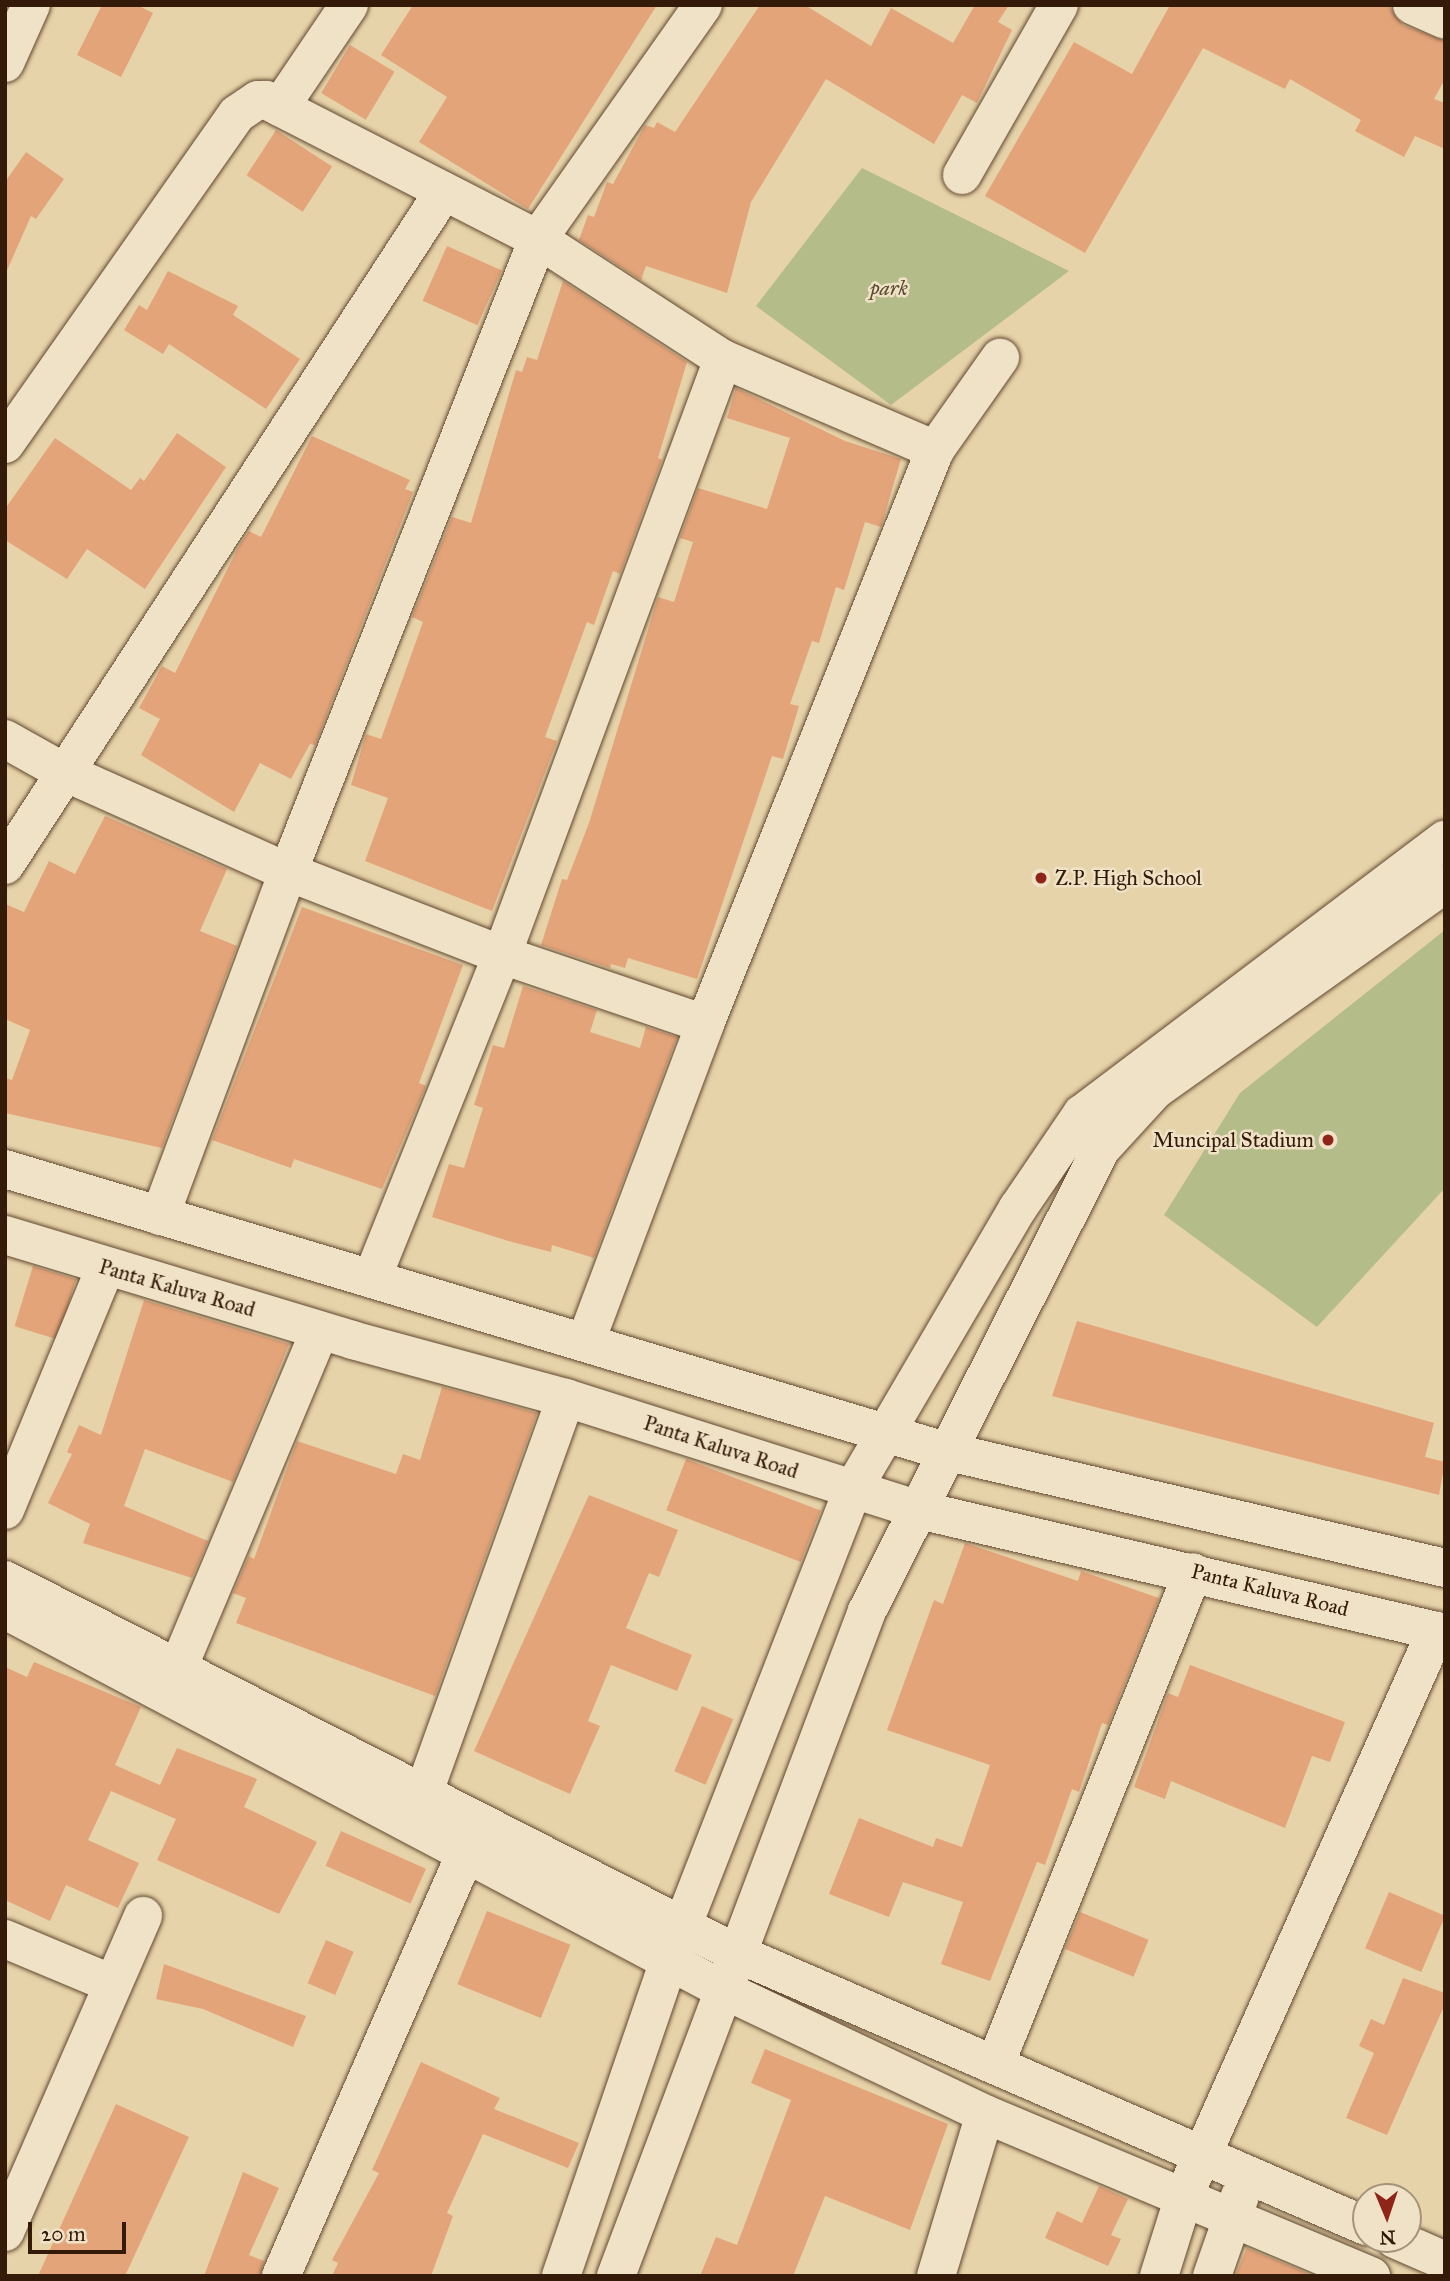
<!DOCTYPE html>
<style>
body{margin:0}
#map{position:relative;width:1450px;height:2281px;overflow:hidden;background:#e7d3a9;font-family:"IM FELL Great Primer",serif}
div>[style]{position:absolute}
.green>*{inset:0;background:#b4bc89}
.building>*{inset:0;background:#e4a47a;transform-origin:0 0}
.roads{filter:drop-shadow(0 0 2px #614830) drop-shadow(0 0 2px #614830)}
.minor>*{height:38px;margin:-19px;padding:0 19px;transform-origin:19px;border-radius:19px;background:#efe2c7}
.dots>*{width:19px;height:19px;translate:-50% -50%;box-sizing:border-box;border:4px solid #efe2c7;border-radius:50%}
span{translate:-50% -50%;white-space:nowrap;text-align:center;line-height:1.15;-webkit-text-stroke:5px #efe2c7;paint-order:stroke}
.park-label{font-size:21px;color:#5a4b2f;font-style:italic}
.poi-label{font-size:21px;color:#341a08}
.left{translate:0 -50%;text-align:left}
.right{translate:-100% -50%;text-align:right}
.street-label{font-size:21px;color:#341a08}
.frame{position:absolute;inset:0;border:7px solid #341a08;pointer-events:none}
.north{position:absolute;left:1352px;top:2183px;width:70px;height:70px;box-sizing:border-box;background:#efe2c7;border:2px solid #a4927b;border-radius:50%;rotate:178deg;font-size:19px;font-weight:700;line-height:28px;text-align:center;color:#341a08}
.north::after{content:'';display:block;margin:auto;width:24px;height:32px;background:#8f2418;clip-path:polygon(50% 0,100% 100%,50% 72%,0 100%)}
.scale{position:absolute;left:28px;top:2222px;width:98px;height:32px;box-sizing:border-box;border:4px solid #341a08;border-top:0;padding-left:9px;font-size:21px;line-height:24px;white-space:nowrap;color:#341a08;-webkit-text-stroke:5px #efe2c7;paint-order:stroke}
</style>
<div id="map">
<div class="green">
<div style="clip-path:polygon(862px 168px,1069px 271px,891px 405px,756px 306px)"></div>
<div style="clip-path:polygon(1445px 930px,1445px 1188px,1317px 1327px,1164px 1215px,1240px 1093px)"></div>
</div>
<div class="building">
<div style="clip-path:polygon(102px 5px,137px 5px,153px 13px,121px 77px,77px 55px)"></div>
<div style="clip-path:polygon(413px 5px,657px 5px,528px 209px,419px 142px,447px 97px,381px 55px)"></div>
<div style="clip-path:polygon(760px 5px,805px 5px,871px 46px,891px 8px,953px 43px,975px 5px,1009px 5px,998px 22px,1012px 30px,977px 103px,962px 95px,934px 144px,826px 79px,751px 202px,727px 293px,646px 266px,641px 280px,579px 240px,588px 215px,594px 217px,607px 182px,613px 184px,645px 125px,654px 128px,657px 122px,675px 132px)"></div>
<div style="clip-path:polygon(1170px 5px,1388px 5px,1403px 25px,1445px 41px,1445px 79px,1434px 99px,1445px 103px,1445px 149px,1415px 136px,1404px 157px,1355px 131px,1361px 120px,1290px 79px,1285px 89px,1203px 48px,1085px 253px,985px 196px,1074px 42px,1132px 74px)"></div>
<div style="left:350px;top:45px;width:52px;height:56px;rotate:31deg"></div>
<div style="left:276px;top:130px;width:67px;height:54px;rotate:33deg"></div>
<div style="clip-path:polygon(26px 152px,64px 179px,36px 219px,31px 216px,5px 275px,5px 182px)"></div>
<div style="left:447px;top:246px;width:60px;height:60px;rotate:24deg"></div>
<div style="clip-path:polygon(168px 271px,238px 306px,233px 315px,300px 359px,266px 409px,169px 344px,163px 354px,124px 330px,139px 305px,147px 310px)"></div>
<div style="clip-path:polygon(563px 281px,687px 362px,658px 458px,662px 460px,620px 574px,613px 571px,594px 625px,587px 622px,545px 737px,557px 741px,492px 911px,365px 861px,388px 798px,351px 785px,366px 734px,381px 739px,423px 622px,412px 617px,452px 517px,471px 523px,516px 370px,522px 372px,527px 357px,537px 360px)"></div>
<div style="clip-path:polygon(736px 388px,845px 441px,901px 459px,881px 527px,865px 522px,844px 590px,836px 587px,819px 643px,812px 641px,790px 704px,799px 706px,783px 759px,772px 756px,697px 979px,628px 958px,625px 968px,611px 964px,610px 968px,541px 945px,562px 879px,567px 880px,589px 823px,658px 597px,674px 602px,693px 542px,680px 538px,698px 488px,767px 509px,790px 438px,727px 418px)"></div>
<div style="clip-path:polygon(177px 433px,226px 467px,145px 589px,87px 549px,67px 579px,5px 540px,5px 509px,55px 438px,131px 490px,140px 478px,144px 481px)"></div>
<div style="clip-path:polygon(312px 436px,410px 480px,405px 489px,413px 492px,315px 745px,310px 744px,291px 779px,260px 763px,234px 812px,141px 755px,160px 719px,139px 708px,162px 666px,175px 673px,240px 544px,249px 531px,261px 537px)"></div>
<div style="clip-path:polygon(105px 816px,227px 869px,200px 931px,237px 946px,162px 1148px,5px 1113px,5px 1078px,12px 1080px,30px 1030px,5px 1019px,5px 904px,24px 912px,49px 861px,75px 874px)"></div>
<div style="clip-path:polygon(302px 907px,463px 965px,419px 1083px,426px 1086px,382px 1189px,294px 1159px,291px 1168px,212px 1140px)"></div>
<div style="clip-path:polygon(523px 986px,597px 1010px,590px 1032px,640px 1048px,646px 1027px,677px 1037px,594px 1258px,552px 1245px,551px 1252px,512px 1242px,432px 1217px,449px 1164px,464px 1168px,483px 1108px,474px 1105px,493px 1045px,504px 1048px)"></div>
<div style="left:33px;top:1266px;width:45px;height:63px;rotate:17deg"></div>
<div style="clip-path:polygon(144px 1300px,289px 1344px,233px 1482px,145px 1449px,124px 1506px,208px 1541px,192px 1578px,83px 1543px,90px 1524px,48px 1503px,72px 1454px,67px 1452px,79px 1425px,101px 1435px)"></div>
<div style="clip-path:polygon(1077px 1321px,1434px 1423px,1425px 1457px,1445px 1462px,1439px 1495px,1052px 1396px)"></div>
<div style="clip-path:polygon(442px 1387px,537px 1413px,435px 1696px,236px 1623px,246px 1598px,233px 1593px,249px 1556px,254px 1559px,297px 1441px,396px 1474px,403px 1454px,420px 1460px)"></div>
<div style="left:686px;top:1459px;width:144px;height:55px;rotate:21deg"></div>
<div style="clip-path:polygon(589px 1495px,678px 1530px,659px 1577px,649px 1573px,626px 1628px,692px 1655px,677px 1691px,611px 1665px,588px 1721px,600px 1726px,570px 1794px,474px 1751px)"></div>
<div style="clip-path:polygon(965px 1543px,1078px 1581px,1081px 1571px,1159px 1598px,1108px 1725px,1102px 1723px,1079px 1792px,1072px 1789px,1045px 1865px,1037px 1862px,990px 1981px,941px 1964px,963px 1902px,903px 1882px,889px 1917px,829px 1894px,859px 1818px,933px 1847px,936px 1838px,962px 1847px,990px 1765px,887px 1730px,934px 1600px,943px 1604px)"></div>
<div style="clip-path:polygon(34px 1662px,141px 1707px,115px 1765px,160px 1785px,177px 1748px,257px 1779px,244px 1807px,317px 1842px,279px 1914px,157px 1860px,176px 1819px,111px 1791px,88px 1840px,139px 1863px,118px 1908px,66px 1885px,50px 1921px,5px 1900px,5px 1667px,27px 1677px)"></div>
<div style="clip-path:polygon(1190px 1665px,1345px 1722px,1330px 1762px,1312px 1756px,1285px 1828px,1171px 1781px,1165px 1799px,1134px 1787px,1168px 1693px,1178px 1697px)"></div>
<div style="left:702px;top:1706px;width:34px;height:71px;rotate:23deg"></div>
<div style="left:341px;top:1831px;width:93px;height:38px;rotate:24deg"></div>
<div style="left:1389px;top:1892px;width:61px;height:61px;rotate:23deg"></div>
<div style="left:487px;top:1911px;width:90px;height:79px;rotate:22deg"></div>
<div style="left:1080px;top:1912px;width:74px;height:40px;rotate:22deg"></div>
<div style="left:326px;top:1940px;width:30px;height:47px;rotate:23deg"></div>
<div style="clip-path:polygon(164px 1964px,306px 2016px,293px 2047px,203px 2009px,156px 1999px)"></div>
<div style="clip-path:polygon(1403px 1978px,1445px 1993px,1445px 2004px,1387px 2135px,1346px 2118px,1374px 2053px,1359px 2046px,1371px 2019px,1384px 2025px)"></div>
<div style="clip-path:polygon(765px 2049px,948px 2124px,910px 2230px,825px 2196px,793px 2276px,700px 2276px,716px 2237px,737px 2245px,791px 2100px,751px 2083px)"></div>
<div style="clip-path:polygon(421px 2062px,500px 2098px,494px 2109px,579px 2143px,568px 2168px,483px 2134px,447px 2213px,453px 2216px,431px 2276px,332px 2276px,338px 2263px,332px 2260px,379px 2173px,372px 2170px)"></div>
<div style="clip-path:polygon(116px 2104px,189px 2137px,125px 2276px,38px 2276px)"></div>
<div style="clip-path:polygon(243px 2172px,279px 2188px,249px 2255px,264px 2261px,260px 2276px,204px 2276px)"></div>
<div style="clip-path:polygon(1099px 2186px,1128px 2199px,1111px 2235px,1121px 2239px,1108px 2266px,1045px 2238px,1057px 2211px,1082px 2223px)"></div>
<div style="clip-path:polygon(1247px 2248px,1314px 2276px,1235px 2276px)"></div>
</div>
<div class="roads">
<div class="minor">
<div style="left:1412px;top:5px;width:36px;rotate:24deg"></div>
<div style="left:5px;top:63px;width:64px;rotate:-65.9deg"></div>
<div style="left:280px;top:107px;width:123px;rotate:-55.9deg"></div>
<div style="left:962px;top:175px;width:196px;rotate:-60.3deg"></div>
<div style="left:723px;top:359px;width:231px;rotate:23.2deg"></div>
<div style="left:5px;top:444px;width:403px;rotate:-54.9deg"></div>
<div style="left:237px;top:114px;width:25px;rotate:-34deg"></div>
<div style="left:258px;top:100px;width:8px"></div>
<div style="left:266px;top:100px;width:305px;rotate:27.1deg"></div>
<div style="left:538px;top:239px;width:221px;rotate:33deg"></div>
<div style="left:723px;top:359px;width:636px;rotate:110.35deg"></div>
<div style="left:502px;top:955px;width:348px;rotate:111.9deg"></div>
<div style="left:5px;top:739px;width:65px;rotate:29.3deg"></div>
<div style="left:62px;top:771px;width:248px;rotate:24.1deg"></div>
<div style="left:288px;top:872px;width:230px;rotate:21.2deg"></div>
<div style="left:502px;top:955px;width:214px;rotate:18.8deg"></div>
<div style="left:5px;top:865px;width:804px;rotate:-56.92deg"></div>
<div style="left:5px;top:1169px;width:981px;rotate:16.7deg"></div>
<div style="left:945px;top:1451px;width:514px;rotate:13.17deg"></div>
<div style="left:160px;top:1216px;width:367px;rotate:-69.6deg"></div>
<div style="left:288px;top:872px;width:681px;rotate:-68.45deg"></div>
<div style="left:538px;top:239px;width:286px;rotate:-54.8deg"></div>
<div style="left:5px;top:1235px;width:363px;rotate:16.8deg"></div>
<div style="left:352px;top:1340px;width:222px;rotate:15.2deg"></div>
<div style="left:566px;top:1398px;width:366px;rotate:17.6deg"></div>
<div style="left:915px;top:1509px;width:544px;rotate:13.17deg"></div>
<div style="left:586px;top:1341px;width:339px;rotate:-69.4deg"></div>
<div style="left:705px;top:1024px;width:618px;rotate:-68.16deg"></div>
<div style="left:935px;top:450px;width:113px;rotate:-54.8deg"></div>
<div style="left:5px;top:1510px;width:262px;rotate:-67.5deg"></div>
<div style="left:5px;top:1580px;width:821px;rotate:27.03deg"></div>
<div style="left:736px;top:1953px;width:687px;rotate:23.43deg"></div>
<div style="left:5px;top:1610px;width:813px;rotate:27.86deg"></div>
<div style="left:724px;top:1990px;width:289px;rotate:25.4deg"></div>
<div style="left:985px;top:2114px;width:419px;rotate:22.8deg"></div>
<div style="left:178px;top:1668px;width:366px;rotate:-67.2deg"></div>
<div style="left:415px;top:1817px;width:445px;rotate:-70.2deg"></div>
<div style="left:5px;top:1939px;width:114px;rotate:22.7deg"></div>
<div style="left:995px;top:2065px;width:531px;rotate:-68.12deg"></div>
<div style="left:5px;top:2232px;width:345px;rotate:-66.4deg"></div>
<div style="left:1395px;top:2239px;width:55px;rotate:23.7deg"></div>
<div style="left:281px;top:2276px;width:491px;rotate:-66.4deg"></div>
<div style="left:561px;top:2276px;width:336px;rotate:-71.1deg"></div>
<div style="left:670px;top:1958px;width:503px;rotate:-68.68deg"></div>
<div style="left:853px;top:1489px;width:326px;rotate:-59.6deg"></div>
<div style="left:1018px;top:1208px;width:114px;rotate:-55.8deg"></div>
<div style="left:1082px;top:1114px;width:455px;rotate:-37.1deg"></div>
<div style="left:616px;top:2276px;width:711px;rotate:-69.32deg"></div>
<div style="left:867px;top:1611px;width:518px;rotate:-63.14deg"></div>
<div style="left:1101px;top:1149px;width:80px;rotate:-47.5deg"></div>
<div style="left:1155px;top:1090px;width:356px;rotate:-35.4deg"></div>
<div style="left:936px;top:2276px;width:169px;rotate:-73.2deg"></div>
<div style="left:1159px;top:2276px;width:84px;rotate:-72.6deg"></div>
<div style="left:1184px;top:2196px;width:619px;rotate:-65.96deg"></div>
<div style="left:1212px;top:2276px;width:85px;rotate:-70.7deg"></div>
</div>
</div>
<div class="dots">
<div style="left:1041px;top:878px;background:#8f2418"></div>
<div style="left:1328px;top:1140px;background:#8f2418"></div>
</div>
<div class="park-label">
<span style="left:889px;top:288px">park</span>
</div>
<div class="poi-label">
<span class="left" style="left:1055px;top:878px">Z.P. High School</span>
<span class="right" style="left:1314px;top:1140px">Muncipal Stadium</span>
</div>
<div class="street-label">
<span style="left:177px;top:1288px;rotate:16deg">Panta Kaluva Road</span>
<span style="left:721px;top:1447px;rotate:18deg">Panta Kaluva Road</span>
<span style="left:1270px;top:1590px;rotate:14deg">Panta Kaluva Road</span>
</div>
<div class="frame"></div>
<div class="north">N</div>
<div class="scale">20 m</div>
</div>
